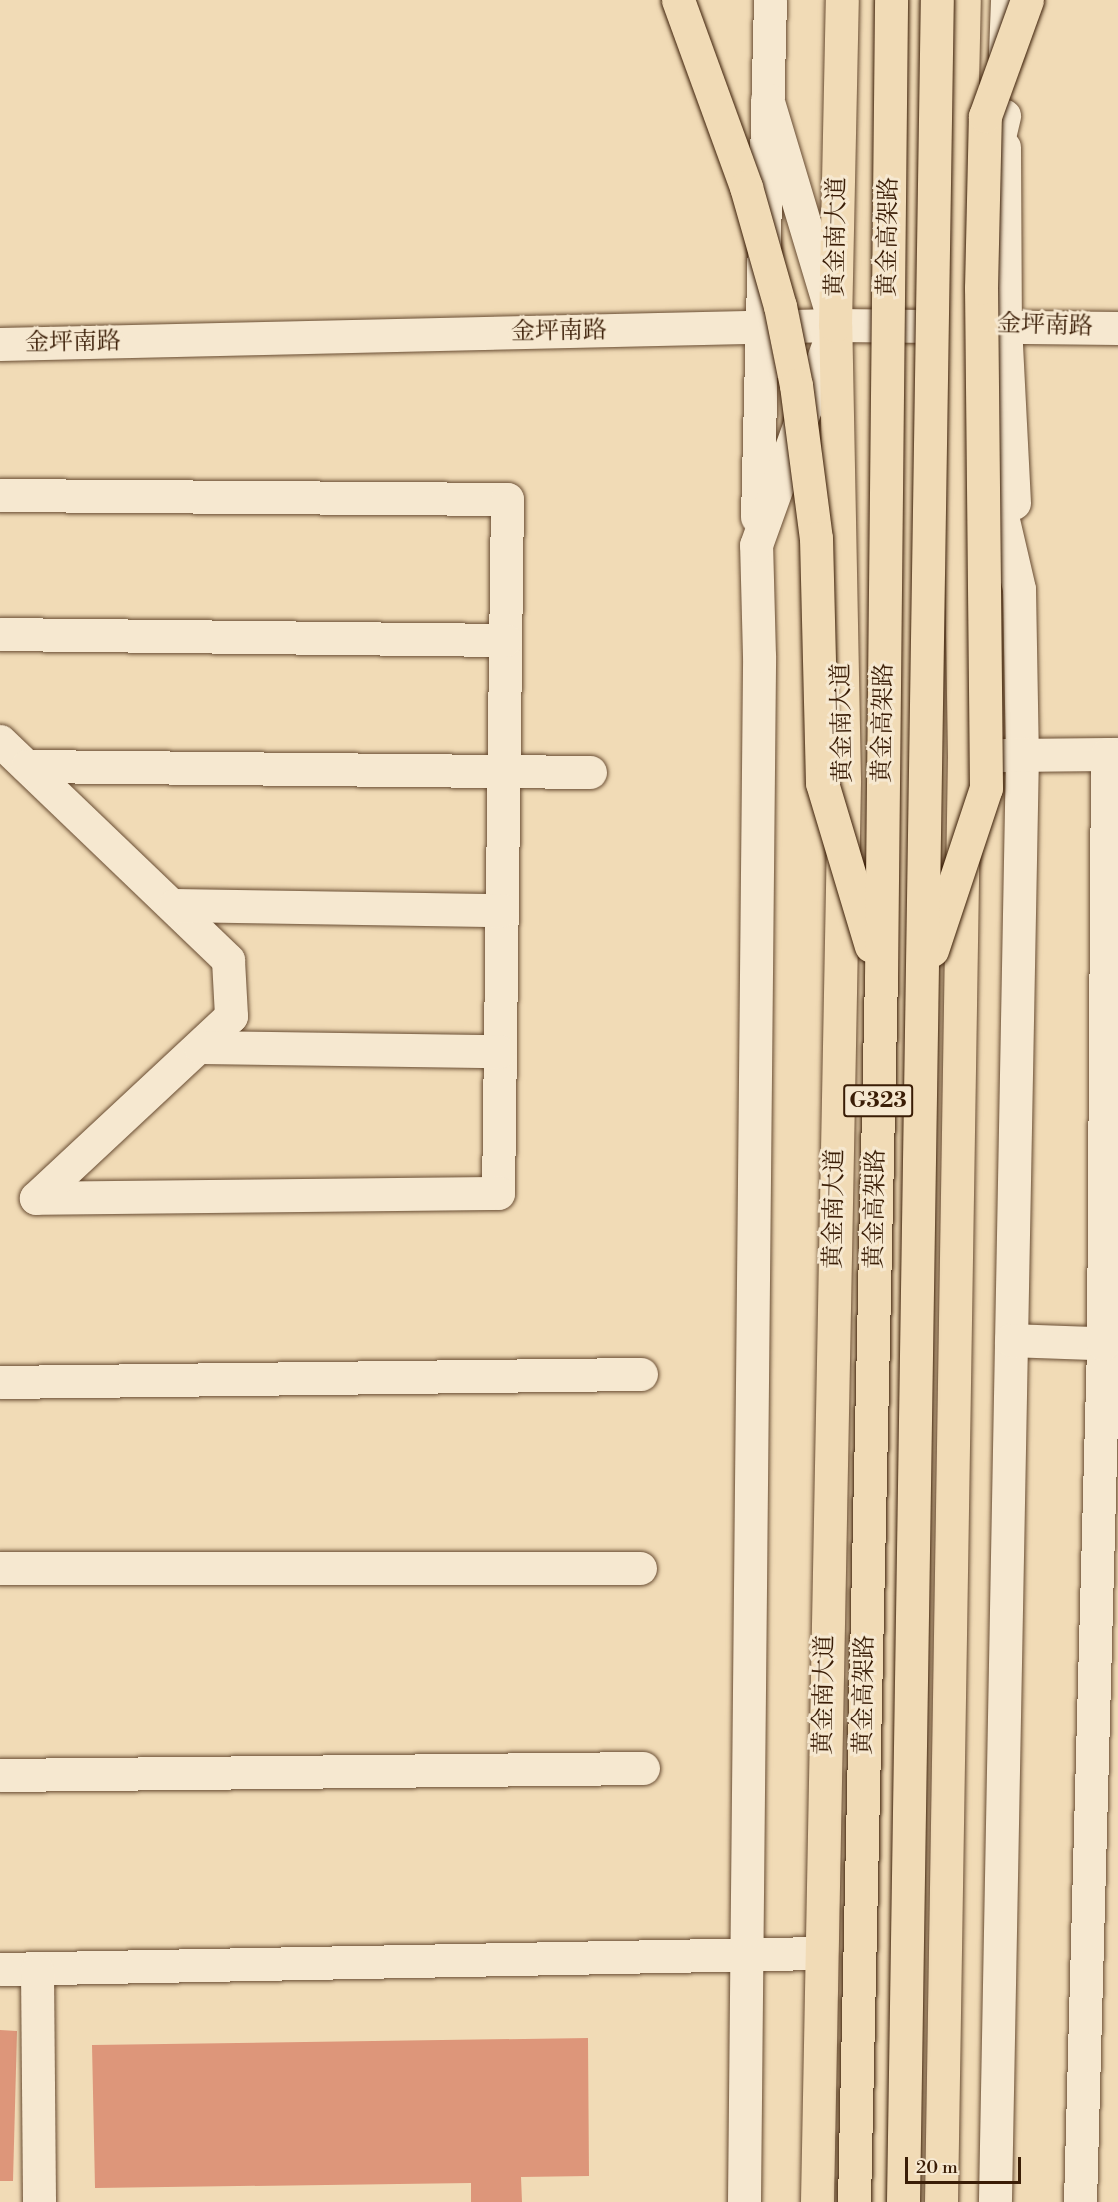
<!DOCTYPE html>
<meta charset="utf-8">
<style>
body{margin:0}
#map{position:relative;width:1118px;height:2202px;overflow:hidden;background:#f1dbb6;font-family:"Libre Bodoni","Noto Serif SC",serif}
div>[style]{position:absolute}
.building>*{inset:0;background:#dd967a}
.roads{filter:drop-shadow(0 0 2px #684c32) drop-shadow(0 0 2px #684c32)}
.minor>*{height:33px;margin:-16.5px;padding:0 16.5px;transform-origin:16.5px;border-radius:16.5px;background:#f6e8d0}
.major>*{height:33px;margin:-16.5px;padding:0 16.5px;transform-origin:16.5px;border-radius:16.5px;background:#f1dbb6}
.bridges{filter:drop-shadow(0 0 2px #3a1d06) drop-shadow(0 0 2px #3a1d06)}
.highway-bridge>*{height:33px;margin:-16.5px;padding:0 16.5px;transform-origin:16.5px;border-radius:16.5px;background:#f1dbb6}
span{translate:-50% -50%;white-space:nowrap;text-align:center;line-height:1.15;-webkit-text-stroke:6px #f6e8d0;paint-order:stroke}
.shield-label span{padding:2px 4px;background:#f6e8d0;border:2px solid;border-radius:4px;-webkit-text-stroke-width:0}
.shield-label{font-size:22px;color:#3a1d06;font-weight:700}
.street-label{font-size:24px;color:#3a1d06}
.scale{position:absolute;left:905px;top:2157px;width:116px;height:27px;box-sizing:border-box;border:3px solid #3a1d06;border-top:0;padding-left:8px;font-size:18px;line-height:21px;white-space:nowrap;color:#3a1d06;-webkit-text-stroke:4px #f6e8d0;paint-order:stroke}
</style>
<div id="map">
<div class="building">
<div style="clip-path:polygon(0 2030px,17px 2031px,13px 2181px,0 2181px)"></div>
<div style="clip-path:polygon(588px 2038px,589px 2176px,521px 2177px,522px 2202px,471px 2202px,471px 2183px,95px 2188px,92px 2045px)"></div>
</div>
<div class="roads">
<div class="minor">
<div style="left:1005px;top:53px;width:53px;rotate:-87.8deg"></div>
<div style="left:1004px;top:147px;width:178px;rotate:89.7deg"></div>
<div style="left:1005px;top:325px;width:178px;rotate:87.1deg"></div>
<div style="left:991px;top:171px;width:57px;rotate:-76.7deg"></div>
<div style="left:0;top:344px;width:835px;rotate:-1.3deg"></div>
<div style="left:835px;top:325px;width:283px;rotate:0.6deg"></div>
<div style="left:990px;top:464px;width:128px;rotate:76.9deg"></div>
<div style="left:1019px;top:589px;width:164px;rotate:89deg"></div>
<div style="left:1022px;top:753px;width:1449px;rotate:91.07deg"></div>
<div style="left:0;top:495px;width:507px;rotate:0.45deg"></div>
<div style="left:507px;top:499px;width:694px;rotate:90.74deg"></div>
<div style="left:498px;top:1193px;width:462px;rotate:179.4deg"></div>
<div style="left:757px;top:517px;width:517px;rotate:-88.56deg"></div>
<div style="left:0;top:634px;width:505px;rotate:0.68deg"></div>
<div style="left:0;top:741px;width:316px;rotate:43.8deg"></div>
<div style="left:228px;top:960px;width:56px;rotate:86.9deg"></div>
<div style="left:231px;top:1016px;width:267px;rotate:137deg"></div>
<div style="left:999px;top:755px;width:119px;rotate:-0.5deg"></div>
<div style="left:27px;top:766px;width:563px;rotate:0.61deg"></div>
<div style="left:175px;top:905px;width:327px;rotate:0.9deg"></div>
<div style="left:200px;top:1047px;width:299px;rotate:0.8deg"></div>
<div style="left:1011px;top:1340px;width:107px;rotate:2.1deg"></div>
<div style="left:0;top:1382px;width:641px;rotate:-0.72deg"></div>
<div style="left:0;top:1568px;width:640px"></div>
<div style="left:0;top:1775px;width:643px;rotate:-0.62deg"></div>
<div style="left:0;top:1969px;width:820px;rotate:-1.12deg"></div>
<div style="left:37px;top:1970px;width:232px;rotate:89.5deg"></div>
<div style="left:744px;top:2202px;width:1546px;rotate:-89.44deg"></div>
<div style="left:759px;top:656px;width:111px;rotate:-91.5deg"></div>
<div style="left:756px;top:545px;width:234px;rotate:-70.2deg"></div>
<div style="left:835px;top:325px;width:236px;rotate:-106.7deg"></div>
<div style="left:1080px;top:2202px;width:858px;rotate:-88.46deg"></div>
<div style="left:1103px;top:1344px;width:590px;rotate:-89.61deg"></div>
</div>
<div class="major">
<div style="left:817px;top:2202px;width:1422px;rotate:-88.91deg"></div>
<div style="left:844px;top:780px;width:455px;rotate:-91.1deg"></div>
<div style="left:835px;top:325px;width:325px;rotate:-88.8deg"></div>
<div style="left:941px;top:2202px;width:1444px;rotate:-89.09deg"></div>
<div style="left:964px;top:758px;width:434px;rotate:-90.9deg"></div>
<div style="left:957px;top:324px;width:324px;rotate:-88.8deg"></div>
</div>
</div>
<div class="bridges">
<div class="highway-bridge">
<div style="left:678px;top:0;width:199px;rotate:70deg"></div>
<div style="left:746px;top:187px;width:124px;rotate:74.1deg"></div>
<div style="left:780px;top:306px;width:81px;rotate:78.6deg"></div>
<div style="left:796px;top:385px;width:154px;rotate:82.6deg"></div>
<div style="left:816px;top:538px;width:245px;rotate:88.6deg"></div>
<div style="left:822px;top:783px;width:170px;rotate:73.3deg"></div>
<div style="left:932px;top:950px;width:171px;rotate:-71.6deg"></div>
<div style="left:986px;top:788px;width:500px;rotate:-90.57deg"></div>
<div style="left:981px;top:288px;width:172px;rotate:-88.7deg"></div>
<div style="left:985px;top:116px;width:123px;rotate:-70.1deg"></div>
<div style="left:854px;top:2202px;width:1224px;rotate:-88.74deg"></div>
<div style="left:881px;top:978px;width:978px;rotate:-89.41deg"></div>
<div style="left:903px;top:2202px;width:2202px;rotate:-89.12deg"></div>
</div>
</div>
<div class="shield-label">
<span style="left:878px;top:1101px">G323</span>
</div>
<div class="street-label">
<span style="left:837px;top:237px;rotate:-89deg">黄金南大道</span>
<span style="left:889px;top:237px;rotate:-89deg">黄金高架路</span>
<span style="left:1045px;top:326px;rotate:2deg">金坪南路</span>
<span style="left:559px;top:332px;rotate:-1deg">金坪南路</span>
<span style="left:73px;top:343px;rotate:-1deg">金坪南路</span>
<span style="left:843px;top:723px;rotate:-91deg">黄金南大道</span>
<span style="left:884px;top:723px;rotate:-89deg">黄金高架路</span>
<span style="left:835px;top:1209px;rotate:-89deg">黄金南大道</span>
<span style="left:876px;top:1209px;rotate:-89deg">黄金高架路</span>
<span style="left:825px;top:1695px;rotate:-89deg">黄金南大道</span>
<span style="left:865px;top:1695px;rotate:-89deg">黄金高架路</span>
</div>
<div class="scale">20 m</div>
</div>
